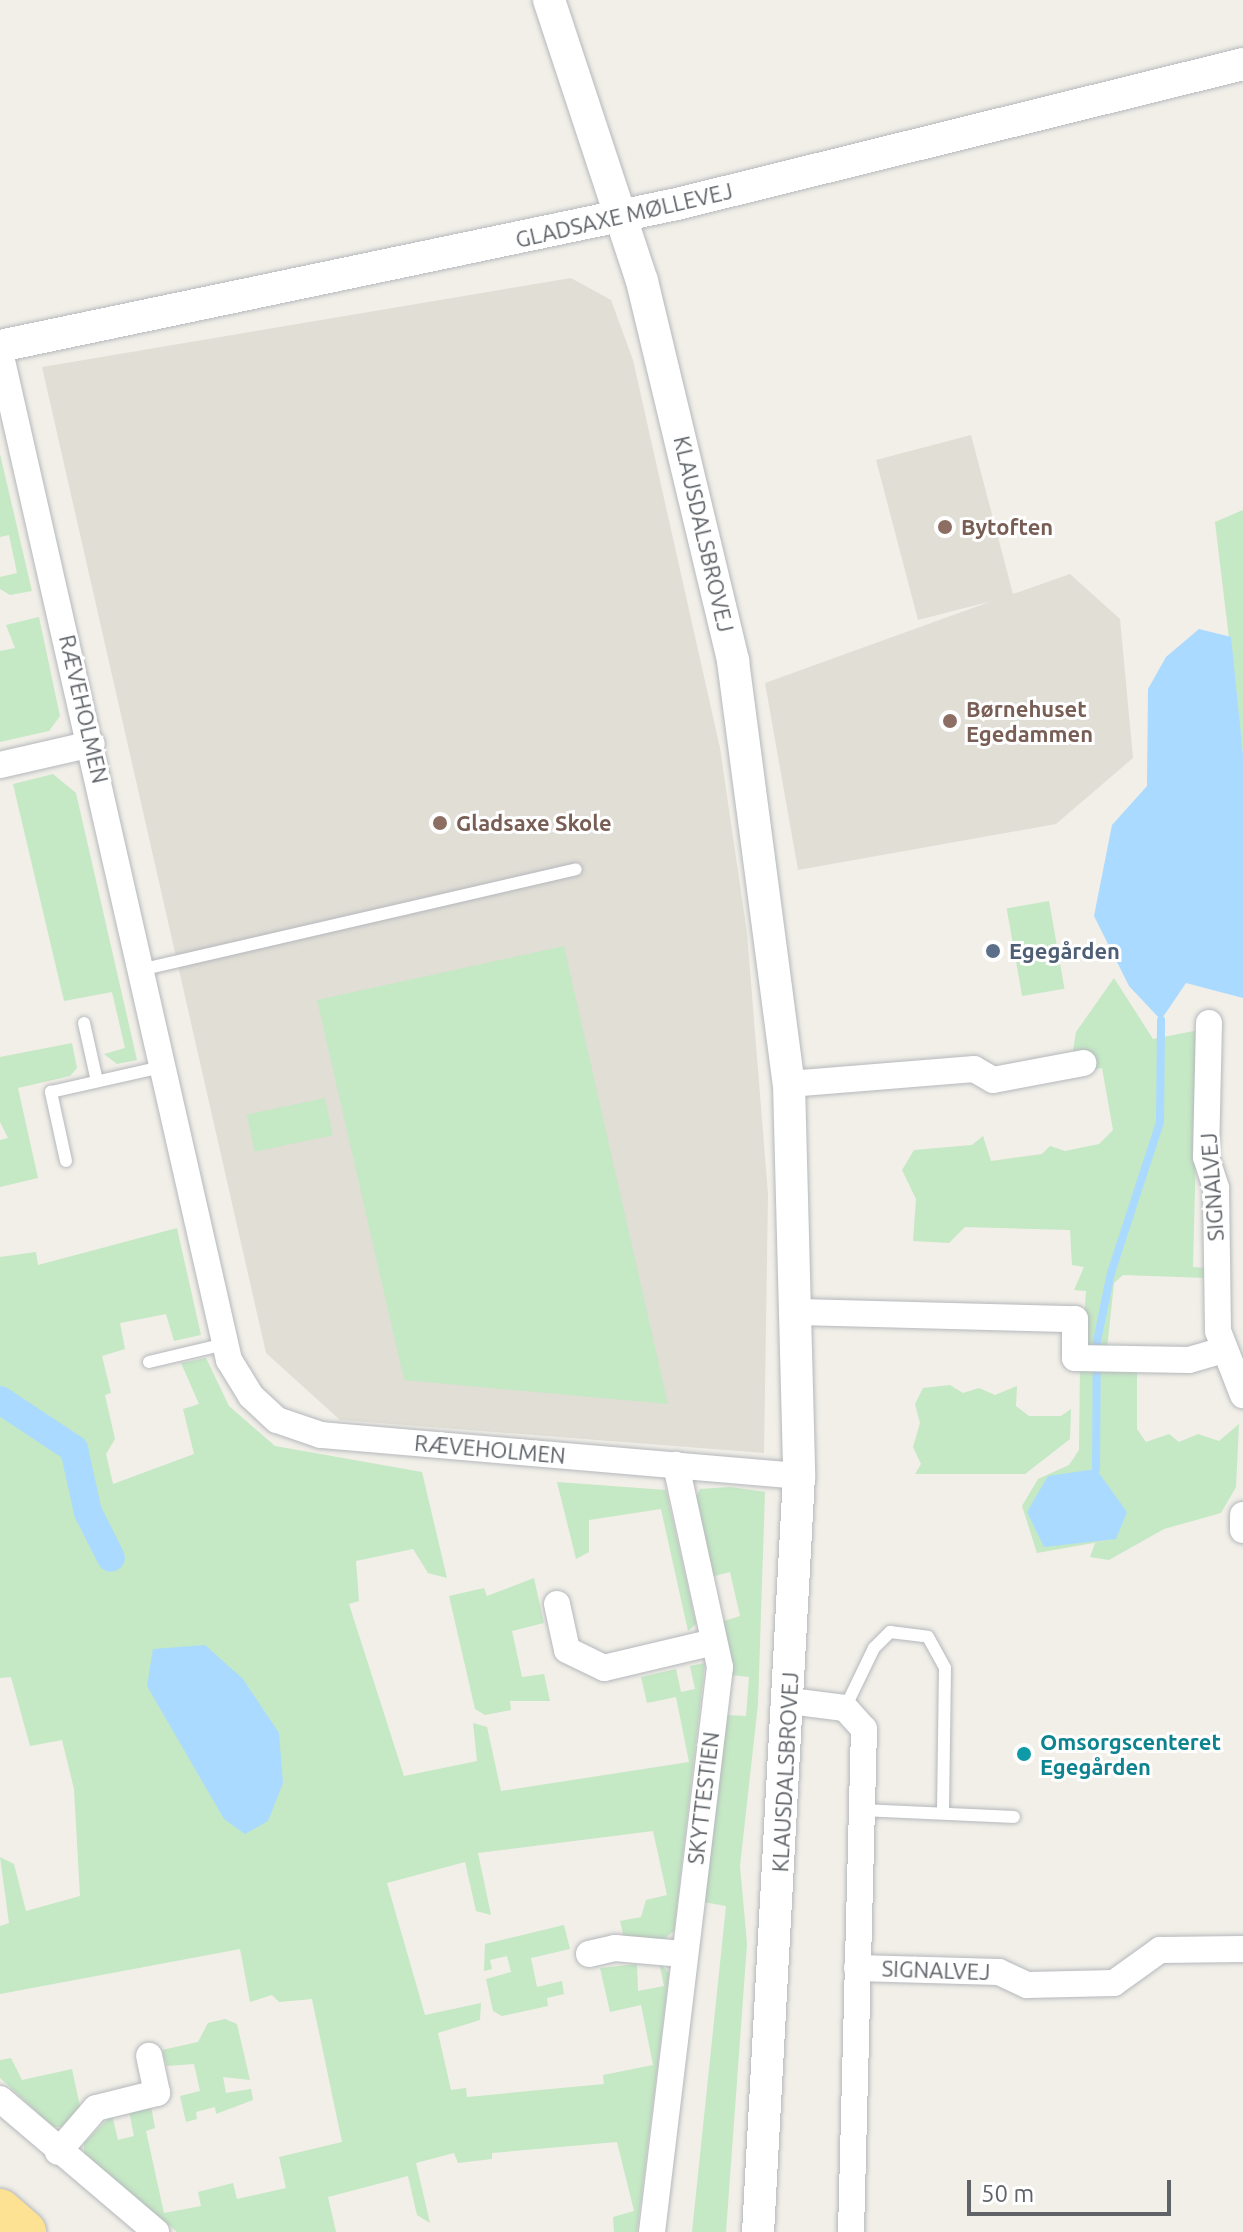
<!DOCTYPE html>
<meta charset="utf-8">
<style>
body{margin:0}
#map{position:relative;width:1243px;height:2232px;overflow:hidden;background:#f1efe8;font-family:Ubuntu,sans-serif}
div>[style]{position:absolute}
.education>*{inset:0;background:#e1ded6}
.green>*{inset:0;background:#c5e8c5;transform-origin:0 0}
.water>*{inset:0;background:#aadaff}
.stream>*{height:8px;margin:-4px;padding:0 4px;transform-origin:4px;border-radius:4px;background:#aadaff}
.canal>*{height:28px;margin:-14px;padding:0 14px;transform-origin:14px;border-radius:14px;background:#aadaff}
.roads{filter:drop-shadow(0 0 2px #b5b8bc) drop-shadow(0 0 2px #b5b8bc)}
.service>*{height:12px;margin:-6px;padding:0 6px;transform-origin:6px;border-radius:6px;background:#fff}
.minor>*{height:26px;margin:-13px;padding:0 13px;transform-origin:13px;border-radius:13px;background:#fff}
.tertiary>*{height:32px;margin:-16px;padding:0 16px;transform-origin:16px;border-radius:16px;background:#fff}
.motorway>*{height:44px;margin:-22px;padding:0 22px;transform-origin:22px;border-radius:22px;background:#fde293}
.dots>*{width:22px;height:22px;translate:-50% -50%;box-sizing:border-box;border:4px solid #fff;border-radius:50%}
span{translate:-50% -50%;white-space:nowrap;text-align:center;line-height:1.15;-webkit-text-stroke:6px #fff;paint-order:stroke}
.street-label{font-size:22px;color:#5f6368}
.education-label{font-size:22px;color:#785e54;font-weight:700}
.left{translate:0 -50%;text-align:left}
.service-label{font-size:22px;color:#4e5e75;font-weight:700}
.culture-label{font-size:22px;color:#0d838f;font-weight:700}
.scale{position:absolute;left:967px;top:2180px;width:204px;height:36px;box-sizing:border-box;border:4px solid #5f6368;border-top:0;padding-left:10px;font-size:24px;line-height:28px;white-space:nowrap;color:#5f6368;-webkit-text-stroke:6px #fff;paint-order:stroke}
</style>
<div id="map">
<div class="education">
<div style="clip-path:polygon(571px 278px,611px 300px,633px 360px,720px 748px,747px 933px,768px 1194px,764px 1453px,340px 1420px,266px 1353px,42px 367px)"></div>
<div style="clip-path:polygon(971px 435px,1013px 594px,1070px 574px,1120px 619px,1133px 758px,1056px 824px,798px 870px,765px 683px,992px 601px,918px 620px,876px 460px)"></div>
</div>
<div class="green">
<div style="clip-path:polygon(0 454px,32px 591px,10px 595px,0 589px,0 577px,17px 573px,9px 535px,0 537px)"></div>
<div style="clip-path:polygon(1243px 510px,1243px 755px,1215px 522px)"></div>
<div style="clip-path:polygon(39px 617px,60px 716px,49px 731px,0 742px,0 651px,15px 648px,6px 625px)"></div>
<div style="clip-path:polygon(53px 774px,76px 793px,137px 1060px,117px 1064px,104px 1054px,125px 1048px,112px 992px,64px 1001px,13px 784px)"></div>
<div style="left:1049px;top:901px;width:89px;height:43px;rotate:80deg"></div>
<div style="clip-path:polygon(564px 946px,668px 1404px,404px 1380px,317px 1000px)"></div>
<div style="clip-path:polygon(1114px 978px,1153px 1039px,1199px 1030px,1193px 1267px,1207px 1268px,1207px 1278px,1123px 1275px,1114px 1283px,1107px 1349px,1082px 1349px,1086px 1291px,1074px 1290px,1084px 1267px,1072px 1265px,1070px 1230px,965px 1227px,949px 1243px,913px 1241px,916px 1199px,902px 1170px,914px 1150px,972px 1145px,983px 1136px,991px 1161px,1042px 1154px,1050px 1146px,1065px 1151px,1099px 1144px,1113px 1130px,1102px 1068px,1088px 1070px,1084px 1055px,1073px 1051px,1076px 1032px)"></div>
<div style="clip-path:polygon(72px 1043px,77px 1068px,70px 1076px,18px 1088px,38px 1178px,0 1187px,0 1140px,8px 1138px,0 1122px,0 1057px)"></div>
<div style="left:325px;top:1098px;width:38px;height:80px;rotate:78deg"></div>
<div style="clip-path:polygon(177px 1228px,201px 1335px,174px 1341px,166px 1314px,120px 1323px,125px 1349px,102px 1356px,111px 1393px,105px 1395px,115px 1439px,106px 1454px,113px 1484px,194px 1454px,183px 1409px,199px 1404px,181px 1363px,206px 1358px,229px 1406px,275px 1446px,422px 1472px,447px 1578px,428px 1573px,413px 1549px,356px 1561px,359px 1601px,349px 1604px,404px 1776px,477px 1761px,473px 1723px,487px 1727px,501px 1791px,689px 1762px,676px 1697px,647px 1703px,641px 1677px,676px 1669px,681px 1692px,695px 1689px,690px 1666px,705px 1663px,674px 1931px,662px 1941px,624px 1938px,620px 1921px,641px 1917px,646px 1900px,667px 1895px,653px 1831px,478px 1853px,491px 1915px,476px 1911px,465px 1862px,387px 1883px,425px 2015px,481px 2003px,480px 2020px,438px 2033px,451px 2090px,466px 2088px,467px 2097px,604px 2084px,603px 2075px,653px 2065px,641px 2005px,610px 2012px,600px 1968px,637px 1964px,638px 1991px,664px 1986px,659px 1962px,669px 1973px,637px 2232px,614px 2232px,613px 2217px,634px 2211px,617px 2142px,492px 2153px,492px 2159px,458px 2163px,454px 2153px,416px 2163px,430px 2223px,417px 2215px,408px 2176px,328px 2197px,336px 2232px,177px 2232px,84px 2156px,84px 2143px,112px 2115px,118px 2140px,134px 2136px,129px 2111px,151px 2106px,155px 2128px,146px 2131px,164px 2213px,201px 2206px,198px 2192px,233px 2183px,237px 2199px,286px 2188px,279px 2157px,342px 2142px,312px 1999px,279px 2002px,272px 1995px,250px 2002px,240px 1949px,0 1994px,0 1926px,9px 1923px,0 1857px,14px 1864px,26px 1911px,80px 1896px,74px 1789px,62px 1740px,30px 1746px,11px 1677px,0 1678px,0 1257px,36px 1252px,38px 1265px)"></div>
<div style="clip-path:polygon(1080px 1366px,1137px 1367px,1137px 1429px,1146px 1442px,1169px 1434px,1179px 1442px,1198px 1434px,1219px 1441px,1239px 1424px,1236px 1487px,1221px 1513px,1164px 1529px,1109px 1560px,1090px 1557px,1095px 1543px,1116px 1539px,1037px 1553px,1022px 1506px,1038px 1479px,1069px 1465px,1079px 1450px)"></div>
<div style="clip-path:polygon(950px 1385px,963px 1393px,979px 1388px,995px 1395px,1017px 1386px,1016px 1406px,1029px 1416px,1061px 1416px,1071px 1409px,1070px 1439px,1025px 1474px,915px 1474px,921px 1464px,913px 1447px,920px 1423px,915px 1404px,923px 1388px)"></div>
<div style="clip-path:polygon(557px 1482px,666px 1490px,696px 1624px,688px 1631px,661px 1509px,589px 1520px,589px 1552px,576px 1559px)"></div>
<div style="clip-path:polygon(730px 1487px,765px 1492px,758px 1704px,740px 1866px,747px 1944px,726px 2232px,692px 2232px,726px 1906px,703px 1902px,725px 1715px,746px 1716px,749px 1677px,731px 1675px,721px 1622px,740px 1616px,730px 1572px,711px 1577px,696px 1498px,700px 1489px)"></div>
<div style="clip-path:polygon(534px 1578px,544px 1623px,512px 1631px,522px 1677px,544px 1674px,550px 1701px,510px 1701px,511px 1710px,485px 1715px,475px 1709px,449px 1596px,484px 1588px,487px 1596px)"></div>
<div style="clip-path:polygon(564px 1925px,570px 1949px,531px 1958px,537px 1987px,562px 1981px,564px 1994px,547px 1998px,548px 2006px,502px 2016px,493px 2011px,486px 1979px,511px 1972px,507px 1956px,490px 1960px,492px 1969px,484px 1971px,485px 1944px)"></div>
<div style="clip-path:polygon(225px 2019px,237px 2024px,250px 2080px,223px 2077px,226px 2093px,251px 2089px,253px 2100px,216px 2114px,215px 2107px,196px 2112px,197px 2119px,186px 2122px,180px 2096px,200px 2091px,194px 2064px,167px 2066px,162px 2050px,198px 2042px,208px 2023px)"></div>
<div style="clip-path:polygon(11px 2058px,22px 2080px,72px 2069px,81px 2111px,65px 2127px,53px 2127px,0 2078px,0 2060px)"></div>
</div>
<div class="water">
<div style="clip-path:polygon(1199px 629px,1231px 637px,1243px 755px,1243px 998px,1186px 983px,1161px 1020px,1129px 986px,1094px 916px,1112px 825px,1147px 786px,1148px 689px,1166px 657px)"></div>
<div style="clip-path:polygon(1096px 1469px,1127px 1512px,1116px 1539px,1044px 1547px,1027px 1512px,1048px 1476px)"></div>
<div style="clip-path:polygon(205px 1645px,243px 1679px,279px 1733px,283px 1783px,268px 1821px,245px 1834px,224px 1819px,147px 1686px,153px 1649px)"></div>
</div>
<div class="stream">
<div style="left:1096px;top:1469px;width:128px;rotate:-89.6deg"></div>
<div style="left:1097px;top:1341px;width:69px;rotate:-78.4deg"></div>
<div style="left:1111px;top:1273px;width:159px;rotate:-72deg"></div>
<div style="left:1160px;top:1122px;width:102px;rotate:-89.4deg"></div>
</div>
<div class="canal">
<div style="left:0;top:1400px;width:89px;rotate:33.5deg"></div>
<div style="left:74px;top:1449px;width:65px;rotate:77.5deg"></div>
<div style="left:88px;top:1512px;width:51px;rotate:63.4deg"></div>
</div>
<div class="roads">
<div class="service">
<div style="left:144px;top:969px;width:443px;rotate:-13deg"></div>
<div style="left:84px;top:1023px;width:59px;rotate:77.4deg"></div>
<div style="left:66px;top:1161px;width:71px;rotate:-102.3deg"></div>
<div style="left:51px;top:1092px;width:114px;rotate:-12.7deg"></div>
<div style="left:149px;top:1362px;width:78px;rotate:-13.3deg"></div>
<div style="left:845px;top:1708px;width:67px;rotate:-64.2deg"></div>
<div style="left:874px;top:1648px;width:23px;rotate:-45deg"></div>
<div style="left:890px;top:1632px;width:38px;rotate:7deg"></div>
<div style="left:928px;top:1637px;width:35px;rotate:61deg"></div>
<div style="left:945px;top:1668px;width:145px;rotate:90.8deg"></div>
<div style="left:862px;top:1810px;width:152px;rotate:2.6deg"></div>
</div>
<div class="minor">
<div style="left:0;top:352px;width:1034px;rotate:77.2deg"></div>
<div style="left:229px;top:1360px;width:42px;rotate:58.6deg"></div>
<div style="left:251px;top:1396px;width:35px;rotate:43deg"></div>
<div style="left:277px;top:1420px;width:46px;rotate:18.8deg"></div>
<div style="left:321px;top:1435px;width:480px;rotate:4.9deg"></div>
<div style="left:0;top:765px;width:94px;rotate:-12.9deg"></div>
<div style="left:1209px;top:1023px;width:134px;rotate:91.3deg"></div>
<div style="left:1206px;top:1157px;width:33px;rotate:72deg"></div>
<div style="left:1216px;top:1188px;width:143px;rotate:89.2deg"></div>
<div style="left:1218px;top:1331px;width:69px;rotate:68.7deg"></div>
<div style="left:789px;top:1084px;width:186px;rotate:-4.6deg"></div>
<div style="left:974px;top:1069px;width:22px;rotate:30deg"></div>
<div style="left:993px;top:1080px;width:92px;rotate:-10.7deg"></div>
<div style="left:799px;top:1312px;width:276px;rotate:1.5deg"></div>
<div style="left:1075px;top:1319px;width:39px;rotate:90deg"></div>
<div style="left:1075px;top:1358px;width:114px;rotate:1deg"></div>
<div style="left:1189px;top:1360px;width:37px;rotate:-16deg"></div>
<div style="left:1243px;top:1515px;width:15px;rotate:90deg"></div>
<div style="left:557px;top:1604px;width:47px;rotate:77.7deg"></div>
<div style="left:567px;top:1650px;width:41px;rotate:25.9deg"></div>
<div style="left:604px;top:1668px;width:113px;rotate:-13.3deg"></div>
<div style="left:790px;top:1701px;width:55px;rotate:7.3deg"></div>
<div style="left:845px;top:1708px;width:28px;rotate:48deg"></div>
<div style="left:864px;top:1729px;width:503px;rotate:91.48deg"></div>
<div style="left:589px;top:1954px;width:27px;rotate:-13deg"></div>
<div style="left:615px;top:1948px;width:68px;rotate:5deg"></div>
<div style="left:857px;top:1968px;width:142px;rotate:1.6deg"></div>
<div style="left:999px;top:1972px;width:31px;rotate:25deg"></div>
<div style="left:1027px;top:1985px;width:87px;rotate:-1.3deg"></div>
<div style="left:1114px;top:1983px;width:57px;rotate:-35.7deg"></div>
<div style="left:1160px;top:1950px;width:83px;rotate:-0.7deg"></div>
<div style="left:0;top:2099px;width:205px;rotate:40.4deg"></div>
<div style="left:58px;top:2152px;width:58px;rotate:-49.2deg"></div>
<div style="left:96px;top:2108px;width:63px;rotate:-13.8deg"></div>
<div style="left:157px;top:2093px;width:38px;rotate:-102deg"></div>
<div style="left:652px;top:2232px;width:569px;rotate:-83.14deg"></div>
<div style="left:720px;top:1667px;width:207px;rotate:-102.3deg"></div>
</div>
<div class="tertiary">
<div style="left:549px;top:0;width:296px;rotate:71.7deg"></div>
<div style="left:642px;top:281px;width:391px;rotate:76.5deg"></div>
<div style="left:733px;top:661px;width:427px;rotate:82.5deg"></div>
<div style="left:789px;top:1084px;width:392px;rotate:88.5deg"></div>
<div style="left:799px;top:1476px;width:757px;rotate:93.1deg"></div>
<div style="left:0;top:346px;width:692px;rotate:-11.85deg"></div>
<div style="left:677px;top:204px;width:583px;rotate:-13.89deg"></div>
</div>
<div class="motorway">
<div style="left:0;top:2211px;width:32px;rotate:41deg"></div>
</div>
</div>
<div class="dots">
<div style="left:945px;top:527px;background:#8d6e63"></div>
<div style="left:950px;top:721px;background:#8d6e63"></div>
<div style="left:440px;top:823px;background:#8d6e63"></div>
<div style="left:993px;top:951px;background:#5c6f8a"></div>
<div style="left:1024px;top:1754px;background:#0f9aa8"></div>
</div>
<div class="street-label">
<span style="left:624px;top:215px;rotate:-13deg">GLADSAXE MØLLEVEJ</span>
<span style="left:704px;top:534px;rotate:77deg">KLAUSDALSBROVEJ</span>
<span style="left:84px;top:709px;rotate:77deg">RÆVEHOLMEN</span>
<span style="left:1212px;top:1187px;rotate:-94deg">SIGNALVEJ</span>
<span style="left:490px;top:1449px;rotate:5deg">RÆVEHOLMEN</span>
<span style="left:785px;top:1772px;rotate:-87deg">KLAUSDALSBROVEJ</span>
<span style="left:703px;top:1798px;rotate:-83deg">SKYTTESTIEN</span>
<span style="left:936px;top:1970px;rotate:2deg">SIGNALVEJ</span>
</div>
<div class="education-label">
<span class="left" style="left:961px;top:527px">Bytoften</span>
<span class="left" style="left:966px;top:721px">Børnehuset<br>Egedammen</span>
<span class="left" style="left:456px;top:823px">Gladsaxe Skole</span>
</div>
<div class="service-label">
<span class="left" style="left:1009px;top:951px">Egegården</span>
</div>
<div class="culture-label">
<span class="left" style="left:1040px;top:1754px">Omsorgscenteret<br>Egegården</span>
</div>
<div class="scale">50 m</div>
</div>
